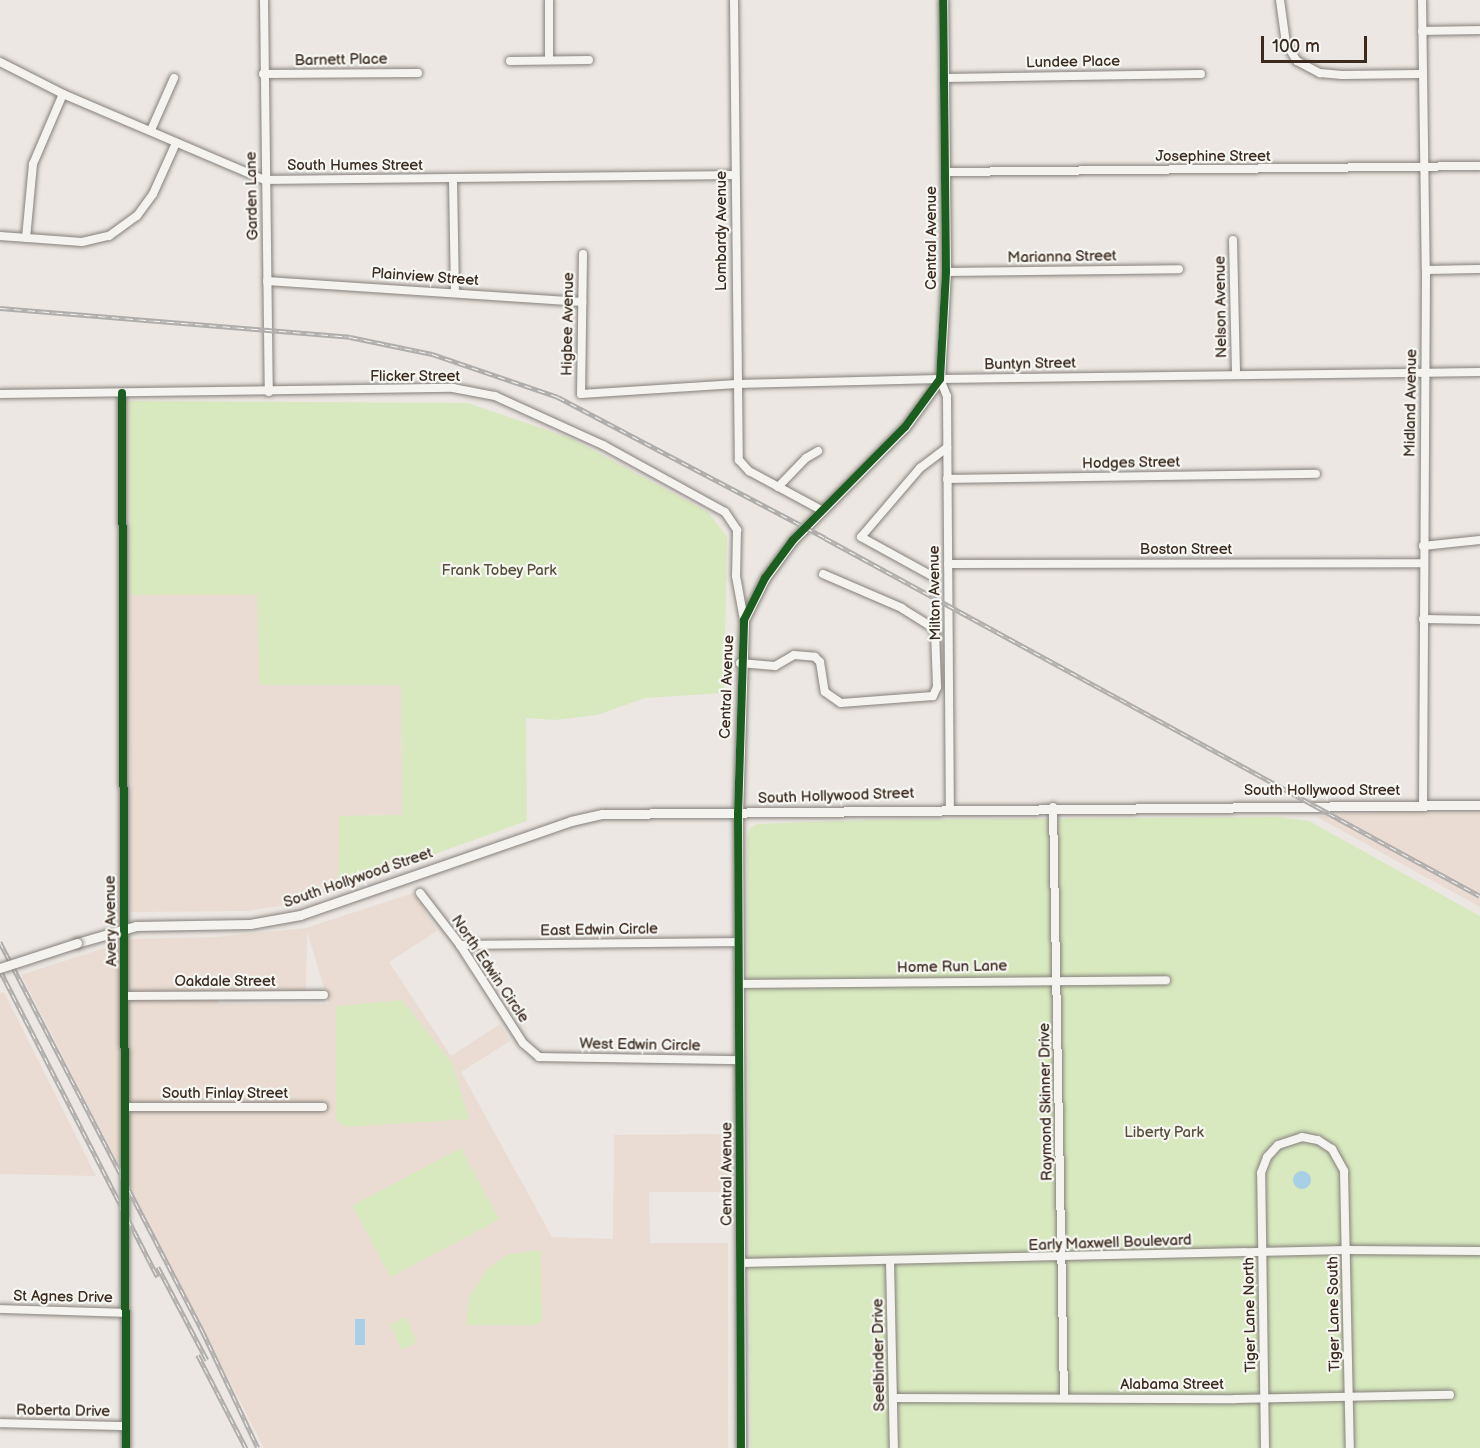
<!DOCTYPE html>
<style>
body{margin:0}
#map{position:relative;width:1480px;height:1448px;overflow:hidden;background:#ece7e2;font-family:"Balsamiq Sans",sans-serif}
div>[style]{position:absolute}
.built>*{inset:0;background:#eadcd2}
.green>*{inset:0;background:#d8e9bf;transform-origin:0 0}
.water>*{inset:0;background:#a7d0e7;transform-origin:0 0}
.round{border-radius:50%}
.roads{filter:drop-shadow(0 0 2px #86807b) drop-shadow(0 0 2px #86807b)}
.minor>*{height:8px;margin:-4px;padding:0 4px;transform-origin:4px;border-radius:4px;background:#f4f3f0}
.major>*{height:9px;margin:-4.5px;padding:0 4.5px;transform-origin:4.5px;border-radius:4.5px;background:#f4f3f0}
.rail>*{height:4.5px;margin-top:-2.25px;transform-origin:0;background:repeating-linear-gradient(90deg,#f6f6f2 0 7px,#b0aeac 0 14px);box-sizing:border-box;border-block:2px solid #b0aeac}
.bridges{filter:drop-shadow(0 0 2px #86807b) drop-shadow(0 0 2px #86807b)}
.major-bridge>*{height:9px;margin:-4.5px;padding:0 4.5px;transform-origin:4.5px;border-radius:4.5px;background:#f4f3f0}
.cycleway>*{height:8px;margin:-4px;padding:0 4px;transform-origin:4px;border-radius:4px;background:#1b5e20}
span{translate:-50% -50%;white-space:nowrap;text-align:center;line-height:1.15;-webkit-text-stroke:4.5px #f6f6f2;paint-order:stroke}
.street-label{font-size:15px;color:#3b2a1e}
.park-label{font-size:15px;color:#575039}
.scale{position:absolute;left:1261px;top:36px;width:106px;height:27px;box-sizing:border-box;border:3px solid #3b2a1e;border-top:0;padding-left:8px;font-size:18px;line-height:21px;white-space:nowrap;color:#3b2a1e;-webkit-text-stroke:4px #f6f6f2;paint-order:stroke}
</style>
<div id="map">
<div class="built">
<div style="clip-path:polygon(130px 595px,258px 595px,260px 685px,401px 684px,402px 815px,339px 816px,338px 889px,291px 904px,247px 911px,131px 912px)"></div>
<div style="clip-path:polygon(1480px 813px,1480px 907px,1317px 817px,1345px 814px)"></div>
<div style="clip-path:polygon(evenodd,413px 893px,437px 931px,389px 962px,451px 1056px,500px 1024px,510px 1041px,461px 1072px,552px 1237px,613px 1239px,614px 1135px,727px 1134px,728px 1192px,649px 1192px,650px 1243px,728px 1243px,728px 1448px,264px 1448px,21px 975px,132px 939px,217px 937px,306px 928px,413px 893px,307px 931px,329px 1004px,218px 1004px,218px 993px,306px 992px,307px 931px)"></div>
<div style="clip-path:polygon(4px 992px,96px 1176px,0 1174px,0 993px)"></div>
</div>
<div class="green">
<div style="clip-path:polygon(129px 401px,468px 403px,570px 438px,708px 512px,727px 537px,724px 693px,645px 698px,597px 715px,556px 720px,526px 718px,527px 821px,338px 889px,339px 816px,402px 815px,401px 685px,259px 685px,257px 595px,130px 595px)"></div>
<div style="clip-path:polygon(1278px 817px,1309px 821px,1480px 916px,1480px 1448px,751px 1448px,747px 837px,750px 828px,757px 824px,875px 820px)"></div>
<div style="clip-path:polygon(402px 1000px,452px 1063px,469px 1119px,346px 1127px,336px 1120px,336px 1006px)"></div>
<div style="left:461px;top:1148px;width:81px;height:123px;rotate:62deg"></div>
<div style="clip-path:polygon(541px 1250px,542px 1321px,536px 1325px,466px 1325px,470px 1296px,488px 1268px,509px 1254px)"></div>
<div style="left:406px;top:1317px;width:28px;height:17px;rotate:67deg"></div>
</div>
<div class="water">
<div class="round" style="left:1293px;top:1171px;width:18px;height:18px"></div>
<div style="left:355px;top:1319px;width:10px;height:26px"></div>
</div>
<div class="roads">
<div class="minor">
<div style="left:264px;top:0;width:392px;rotate:89.3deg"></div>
<div style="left:549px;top:0;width:60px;rotate:90deg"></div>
<div style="left:734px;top:0;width:460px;rotate:89.4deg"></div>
<div style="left:739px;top:460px;width:15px;rotate:48deg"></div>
<div style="left:749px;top:471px;width:82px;rotate:28.4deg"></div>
<div style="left:1280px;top:0;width:43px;rotate:82.1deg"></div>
<div style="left:1286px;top:43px;width:21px;rotate:59deg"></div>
<div style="left:1297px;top:61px;width:26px;rotate:28deg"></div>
<div style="left:1320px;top:73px;width:22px;rotate:5deg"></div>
<div style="left:1342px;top:75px;width:78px;rotate:-0.7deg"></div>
<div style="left:1422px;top:0;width:270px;rotate:89.2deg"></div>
<div style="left:1426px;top:270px;width:536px;rotate:90.32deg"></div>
<div style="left:1422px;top:31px;width:58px;rotate:-1deg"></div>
<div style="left:510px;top:61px;width:79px;rotate:-0.7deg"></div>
<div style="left:0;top:62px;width:71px;rotate:26.9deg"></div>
<div style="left:63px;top:94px;width:220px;rotate:23.1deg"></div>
<div style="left:265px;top:180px;width:470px;rotate:-0.6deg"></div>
<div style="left:263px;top:74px;width:155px;rotate:-0.4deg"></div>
<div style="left:945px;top:78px;width:256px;rotate:-0.9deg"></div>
<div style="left:151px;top:130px;width:57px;rotate:-66.1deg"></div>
<div style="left:946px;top:172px;width:534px;rotate:-0.64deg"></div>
<div style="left:453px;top:180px;width:112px;rotate:89deg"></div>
<div style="left:0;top:236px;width:82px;rotate:4.2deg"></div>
<div style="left:82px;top:242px;width:28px;rotate:-13deg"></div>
<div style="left:109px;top:236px;width:34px;rotate:-36deg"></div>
<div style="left:137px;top:216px;width:27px;rotate:-54deg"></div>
<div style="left:153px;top:194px;width:56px;rotate:-65.7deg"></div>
<div style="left:26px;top:238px;width:74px;rotate:-84.6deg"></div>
<div style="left:33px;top:164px;width:76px;rotate:-66.8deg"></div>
<div style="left:1233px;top:240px;width:134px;rotate:88.7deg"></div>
<div style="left:583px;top:254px;width:140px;rotate:90.8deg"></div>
<div style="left:581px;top:394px;width:156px;rotate:-3.7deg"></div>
<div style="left:737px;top:384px;width:203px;rotate:-1.4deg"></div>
<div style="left:940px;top:379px;width:540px;rotate:-0.74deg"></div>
<div style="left:1426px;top:270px;width:54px;rotate:-1.1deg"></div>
<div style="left:946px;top:272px;width:233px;rotate:-0.7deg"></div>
<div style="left:267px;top:281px;width:316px;rotate:3.8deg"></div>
<div style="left:940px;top:379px;width:18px;rotate:68deg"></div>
<div style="left:947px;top:396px;width:412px;rotate:89.6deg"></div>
<div style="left:122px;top:393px;width:1055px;rotate:89.78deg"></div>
<div style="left:0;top:394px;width:453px;rotate:-0.8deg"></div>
<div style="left:453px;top:388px;width:43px;rotate:10.8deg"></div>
<div style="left:495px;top:396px;width:119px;rotate:24.4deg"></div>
<div style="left:603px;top:445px;width:139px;rotate:28.8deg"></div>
<div style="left:725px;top:512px;width:22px;rotate:56deg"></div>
<div style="left:737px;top:530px;width:46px;rotate:91.2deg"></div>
<div style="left:736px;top:576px;width:45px;rotate:79.7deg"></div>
<div style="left:947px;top:479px;width:369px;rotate:-0.8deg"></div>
<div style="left:778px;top:487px;width:40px;rotate:-46deg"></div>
<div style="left:806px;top:458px;width:14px;rotate:-30deg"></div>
<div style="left:1423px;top:546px;width:57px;rotate:-6deg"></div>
<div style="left:948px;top:564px;width:475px;rotate:-0.1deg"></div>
<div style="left:932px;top:576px;width:81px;rotate:-151.2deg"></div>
<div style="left:861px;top:537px;width:91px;rotate:-49.5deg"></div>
<div style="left:920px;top:468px;width:34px;rotate:-37deg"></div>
<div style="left:1423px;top:619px;width:57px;rotate:1deg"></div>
<div style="left:740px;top:663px;width:35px;rotate:5deg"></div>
<div style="left:775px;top:666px;width:22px;rotate:-30deg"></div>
<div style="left:794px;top:655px;width:21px;rotate:5deg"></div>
<div style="left:815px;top:657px;width:7px;rotate:45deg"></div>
<div style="left:820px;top:662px;width:30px;rotate:81deg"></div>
<div style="left:825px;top:692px;width:19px;rotate:35deg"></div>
<div style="left:841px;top:703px;width:92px;rotate:-4.4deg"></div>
<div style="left:933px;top:696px;width:10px;rotate:-66deg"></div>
<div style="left:937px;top:687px;width:58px;rotate:-92deg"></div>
<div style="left:935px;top:629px;width:39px;rotate:-148deg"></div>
<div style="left:902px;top:608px;width:86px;rotate:-156.7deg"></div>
<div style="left:1053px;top:807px;width:590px;rotate:88.93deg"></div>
<div style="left:420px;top:893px;width:66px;rotate:52.4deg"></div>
<div style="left:460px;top:945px;width:117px;rotate:57.3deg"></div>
<div style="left:523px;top:1043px;width:21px;rotate:41deg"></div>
<div style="left:539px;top:1057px;width:201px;rotate:0.9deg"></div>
<div style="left:460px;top:945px;width:279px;rotate:-0.6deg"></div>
<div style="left:739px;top:984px;width:427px;rotate:-0.5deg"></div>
<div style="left:126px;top:996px;width:198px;rotate:-0.3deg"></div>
<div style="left:127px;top:1107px;width:196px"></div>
<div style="left:890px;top:1261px;width:187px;rotate:88.8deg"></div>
<div style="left:740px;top:1263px;width:607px;rotate:-1.23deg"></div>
<div style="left:1347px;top:1250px;width:133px;rotate:0.4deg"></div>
<div style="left:0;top:1309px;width:125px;rotate:1.8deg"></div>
<div style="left:893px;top:1398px;width:342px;rotate:0.2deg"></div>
<div style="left:1235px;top:1399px;width:215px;rotate:-1.1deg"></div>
<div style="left:0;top:1423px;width:126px;rotate:1.4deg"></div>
<div style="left:1265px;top:1448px;width:275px;rotate:-90.8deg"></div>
<div style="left:1261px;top:1173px;width:17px;rotate:-69deg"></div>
<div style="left:1267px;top:1157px;width:16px;rotate:-47deg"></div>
<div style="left:1278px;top:1145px;width:25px;rotate:-18deg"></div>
<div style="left:1302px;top:1137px;width:16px;rotate:11deg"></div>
<div style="left:1318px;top:1140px;width:17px;rotate:33deg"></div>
<div style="left:1332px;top:1149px;width:25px;rotate:61deg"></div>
<div style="left:1344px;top:1171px;width:277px;rotate:88.8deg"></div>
</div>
<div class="major">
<div style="left:77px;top:943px;width:61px;rotate:-16.1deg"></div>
<div style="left:136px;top:926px;width:114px;rotate:-1deg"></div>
<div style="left:250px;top:924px;width:51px;rotate:-10.2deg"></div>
<div style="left:300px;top:915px;width:287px;rotate:-19.1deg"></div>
<div style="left:571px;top:821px;width:32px;rotate:-13deg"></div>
<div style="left:602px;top:814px;width:878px;rotate:-0.59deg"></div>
<div style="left:741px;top:1448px;width:634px;rotate:-90.27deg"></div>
<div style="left:738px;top:814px;width:194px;rotate:-88.2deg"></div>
<div style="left:744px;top:620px;width:47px;rotate:-63.4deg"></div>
<div style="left:765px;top:578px;width:47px;rotate:-53.6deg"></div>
<div style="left:793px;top:540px;width:159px;rotate:-45.3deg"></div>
<div style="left:905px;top:427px;width:59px;rotate:-53.9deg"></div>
<div style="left:940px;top:379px;width:107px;rotate:-86.8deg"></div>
<div style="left:946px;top:272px;width:272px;rotate:-90.6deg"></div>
</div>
</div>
<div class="rail">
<div style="left:0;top:308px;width:351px;rotate:4.7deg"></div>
<div style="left:350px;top:337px;width:84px;rotate:11.7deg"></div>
<div style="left:432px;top:354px;width:133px;rotate:18.8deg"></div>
<div style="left:558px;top:397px;width:302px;rotate:27.8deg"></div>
<div style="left:825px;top:538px;width:746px;rotate:28.66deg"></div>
<div style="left:0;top:942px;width:440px;rotate:62.5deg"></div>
<div style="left:203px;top:1332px;width:128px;rotate:64.6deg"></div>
<div style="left:0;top:970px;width:345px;rotate:62.8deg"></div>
<div style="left:158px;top:1267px;width:105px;rotate:62.2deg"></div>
<div style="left:198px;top:1355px;width:105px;rotate:62.7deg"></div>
</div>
<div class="bridges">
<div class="major-bridge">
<div style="left:0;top:968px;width:81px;rotate:-18deg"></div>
</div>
</div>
<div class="cycleway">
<div style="left:122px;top:393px;width:1055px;rotate:89.78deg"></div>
<div style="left:741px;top:1448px;width:634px;rotate:-90.27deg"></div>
<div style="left:738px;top:814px;width:194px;rotate:-88.2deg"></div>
<div style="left:744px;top:620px;width:47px;rotate:-63.4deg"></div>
<div style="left:765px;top:578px;width:47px;rotate:-53.6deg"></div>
<div style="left:793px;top:540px;width:159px;rotate:-45.3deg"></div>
<div style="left:905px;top:427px;width:59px;rotate:-53.9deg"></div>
<div style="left:940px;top:379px;width:107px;rotate:-86.8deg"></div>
<div style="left:946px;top:272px;width:272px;rotate:-90.6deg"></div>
</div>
<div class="street-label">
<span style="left:341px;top:60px;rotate:-1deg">Barnett Place</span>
<span style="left:1073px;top:62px;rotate:-1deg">Lundee Place</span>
<span style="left:1213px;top:157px">Josephine Street</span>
<span style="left:355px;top:166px">South Humes Street</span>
<span style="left:252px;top:196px;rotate:-91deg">Garden Lane</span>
<span style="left:722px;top:231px;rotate:-90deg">Lombardy Avenue</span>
<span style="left:932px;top:238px;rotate:-90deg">Central Avenue</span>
<span style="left:1062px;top:257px;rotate:-1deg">Marianna Street</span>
<span style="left:425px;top:277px;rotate:4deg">Plainview Street</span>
<span style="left:1221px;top:307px;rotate:-91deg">Nelson Avenue</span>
<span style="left:568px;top:324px;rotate:-89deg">Higbee Avenue</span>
<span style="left:1030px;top:364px;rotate:-1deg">Buntyn Street</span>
<span style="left:415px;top:377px">Flicker Street</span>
<span style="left:1411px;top:403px;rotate:-89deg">Midland Avenue</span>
<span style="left:1131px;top:463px;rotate:-1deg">Hodges Street</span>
<span style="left:1186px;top:550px">Boston Street</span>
<span style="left:935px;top:593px;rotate:-91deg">Milton Avenue</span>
<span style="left:727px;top:687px;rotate:-88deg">Central Avenue</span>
<span style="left:1322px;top:791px">South Hollywood Street</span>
<span style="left:836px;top:796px;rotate:-2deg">South Hollywood Street</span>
<span style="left:358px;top:878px;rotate:-19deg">South Hollywood Street</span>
<span style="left:111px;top:921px;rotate:-91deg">Avery Avenue</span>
<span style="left:599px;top:930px;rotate:-1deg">East Edwin Circle</span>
<span style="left:952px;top:967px;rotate:-1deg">Home Run Lane</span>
<span style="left:490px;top:969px;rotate:56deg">North Edwin Circle</span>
<span style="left:225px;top:982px">Oakdale Street</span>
<span style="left:640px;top:1045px;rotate:1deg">West Edwin Circle</span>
<span style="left:225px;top:1094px">South Finlay Street</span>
<span style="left:1046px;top:1102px;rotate:-91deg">Raymond Skinner Drive</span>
<span style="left:727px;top:1174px;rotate:-90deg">Central Avenue</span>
<span style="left:1110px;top:1243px;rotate:-2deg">Early Maxwell Boulevard</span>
<span style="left:63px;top:1297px;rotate:1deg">St Agnes Drive</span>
<span style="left:1334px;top:1314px;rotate:-91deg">Tiger Lane South</span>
<span style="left:1250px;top:1315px;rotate:-91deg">Tiger Lane North</span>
<span style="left:879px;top:1355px;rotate:-91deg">Seelbinder Drive</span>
<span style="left:1172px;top:1385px">Alabama Street</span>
<span style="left:63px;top:1411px;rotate:1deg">Roberta Drive</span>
</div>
<div class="park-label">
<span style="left:499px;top:571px">Frank Tobey Park</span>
<span style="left:1164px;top:1133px">Liberty Park</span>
</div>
<div class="scale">100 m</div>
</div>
